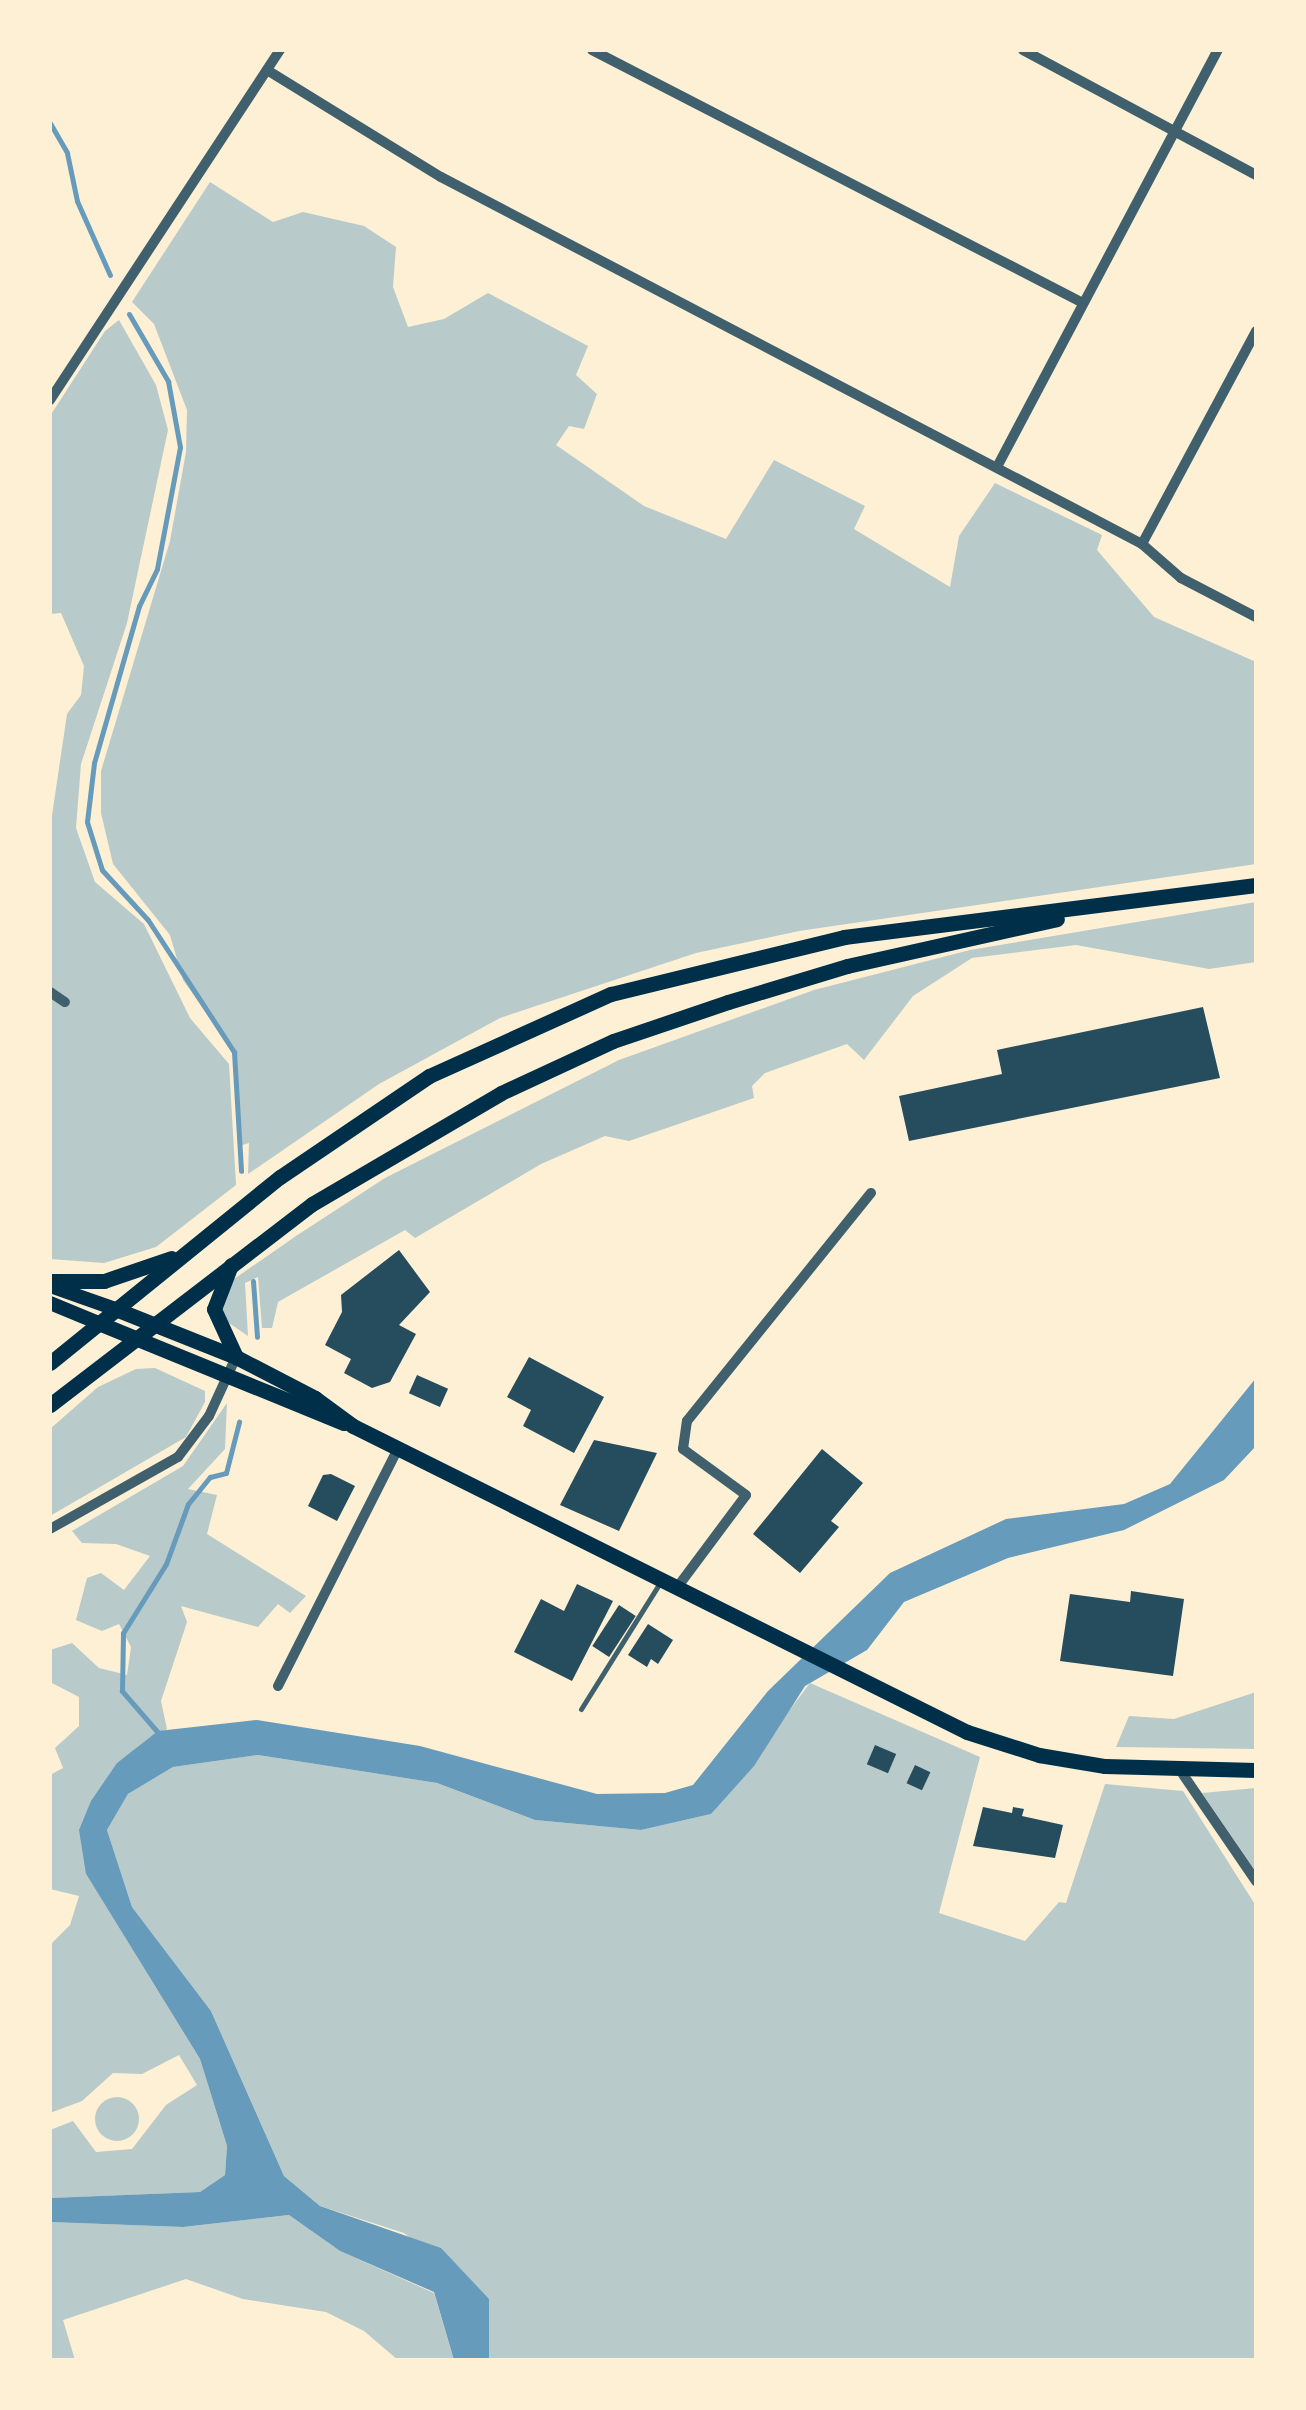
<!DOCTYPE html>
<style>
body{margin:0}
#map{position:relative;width:1306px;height:2410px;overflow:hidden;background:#fdf0d5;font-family:"Nunito Sans",sans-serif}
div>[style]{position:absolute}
.green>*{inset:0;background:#b9caca}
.round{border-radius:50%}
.water>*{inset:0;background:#669bbc}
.stream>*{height:5px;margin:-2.5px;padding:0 2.5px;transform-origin:2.5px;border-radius:2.5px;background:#669bbc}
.building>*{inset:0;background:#264d5e;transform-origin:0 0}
.service>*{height:5px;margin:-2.5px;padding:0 2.5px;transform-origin:2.5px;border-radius:2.5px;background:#3f606c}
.minor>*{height:10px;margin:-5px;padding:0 5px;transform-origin:5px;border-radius:5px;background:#3f606c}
.secondary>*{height:14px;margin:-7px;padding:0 7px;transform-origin:7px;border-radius:7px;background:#003049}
.trunk>*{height:15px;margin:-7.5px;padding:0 7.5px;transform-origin:7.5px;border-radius:7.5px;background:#003049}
span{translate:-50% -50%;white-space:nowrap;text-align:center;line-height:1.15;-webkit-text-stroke:10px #fdf0d5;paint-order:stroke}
.frame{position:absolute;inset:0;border:52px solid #fdf0d5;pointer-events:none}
</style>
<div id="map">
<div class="green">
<div style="clip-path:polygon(210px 182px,273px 222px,303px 212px,364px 226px,396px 247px,393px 287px,408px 327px,444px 319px,488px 293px,588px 346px,576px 375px,597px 394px,584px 429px,569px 426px,556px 445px,644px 506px,726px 539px,774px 460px,865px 506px,854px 529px,950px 587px,959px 536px,995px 483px,1102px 535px,1097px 550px,1154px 617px,1256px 662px,1256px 864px,799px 931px,696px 953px,500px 1018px,379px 1084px,248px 1174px,249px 1143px,239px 1146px,234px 1052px,183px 980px,170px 935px,113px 864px,101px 813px,101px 771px,170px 541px,186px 452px,187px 410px,154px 324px,132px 302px)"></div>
<div style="clip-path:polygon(119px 320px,156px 385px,168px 430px,127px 623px,81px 764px,76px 828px,95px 882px,144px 924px,190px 1018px,229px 1064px,236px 1185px,156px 1247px,104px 1263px,50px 1259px,50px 829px,67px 714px,81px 695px,84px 666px,61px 613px,50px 614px,50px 416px,105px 331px)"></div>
<div style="clip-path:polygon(1256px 902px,1256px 962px,1209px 969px,1076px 945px,972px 958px,913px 996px,864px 1060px,847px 1044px,765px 1073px,752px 1086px,754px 1098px,629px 1141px,605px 1136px,541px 1164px,415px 1238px,405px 1230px,278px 1302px,272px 1328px,262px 1328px,258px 1277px,245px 1283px,248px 1336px,226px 1321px,221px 1308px,234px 1279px,296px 1236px,385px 1178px,619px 1060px,814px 990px,970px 950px)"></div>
<div style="clip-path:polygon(155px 1368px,205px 1391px,205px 1402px,186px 1437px,50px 1516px,50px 1429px,98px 1387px,136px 1369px)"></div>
<div style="clip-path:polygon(227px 1403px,225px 1449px,188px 1489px,217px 1495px,207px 1534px,306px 1596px,290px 1613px,278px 1604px,258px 1627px,181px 1606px,187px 1622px,161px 1701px,167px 1729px,117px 1763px,86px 1874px,200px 2059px,227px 2146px,225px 2175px,200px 2192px,50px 2198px,50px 2130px,73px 2121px,96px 2152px,132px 2149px,166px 2105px,197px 2085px,179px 2055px,142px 2074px,113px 2073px,82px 2101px,50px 2113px,50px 1945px,70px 1925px,79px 1896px,50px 1889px,50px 1775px,63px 1768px,55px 1748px,79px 1726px,79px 1697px,50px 1682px,50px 1650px,72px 1643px,99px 1668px,127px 1675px,131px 1647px,119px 1624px,102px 1631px,76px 1620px,87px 1578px,101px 1573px,124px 1590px,150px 1556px,116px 1544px,82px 1543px,72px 1531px,183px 1466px)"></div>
<div style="clip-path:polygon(810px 1683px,980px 1757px,939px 1913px,1025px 1941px,1059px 1902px,1066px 1903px,1105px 1784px,1183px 1791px,1256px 1906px,1256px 2360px,489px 2360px,488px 2299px,404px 2233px,320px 2206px,284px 2176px,211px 2011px,132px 1907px,107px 1830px,128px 1794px,173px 1767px,258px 1755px,437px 1783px,535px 1820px,641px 1830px,711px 1814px)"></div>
<div style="clip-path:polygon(1256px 1692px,1256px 1749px,1116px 1747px,1129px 1716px,1174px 1719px)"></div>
<div style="clip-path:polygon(1256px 1788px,1256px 1872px,1202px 1793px)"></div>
<div class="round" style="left:95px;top:2097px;width:44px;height:44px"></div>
<div style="clip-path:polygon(289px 2215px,340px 2251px,434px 2293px,454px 2360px,398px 2360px,364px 2331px,326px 2312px,243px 2299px,186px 2279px,63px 2320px,75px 2360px,50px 2360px,50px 2222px,183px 2227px)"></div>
</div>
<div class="water">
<div style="clip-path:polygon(1256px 1378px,1256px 1446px,1224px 1480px,1124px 1530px,1008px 1558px,904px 1602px,867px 1650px,805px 1686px,754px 1766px,711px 1814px,641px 1830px,535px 1820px,437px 1783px,258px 1755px,173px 1767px,128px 1794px,107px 1830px,132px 1907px,211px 2011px,284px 2176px,320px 2206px,441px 2248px,489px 2299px,489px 2360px,454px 2360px,434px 2292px,340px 2251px,289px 2215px,183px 2227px,50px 2222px,50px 2198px,200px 2192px,225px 2175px,227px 2146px,200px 2059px,86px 1874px,79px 1830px,91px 1801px,117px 1763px,158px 1731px,257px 1720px,420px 1746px,597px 1794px,665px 1793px,693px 1785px,768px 1691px,890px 1573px,1006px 1519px,1124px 1504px,1170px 1484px)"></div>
</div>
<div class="stream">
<div style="left:50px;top:123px;width:34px;rotate:60deg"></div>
<div style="left:67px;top:153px;width:49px;rotate:78.2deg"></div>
<div style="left:77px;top:201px;width:81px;rotate:66deg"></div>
<div style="left:129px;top:314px;width:78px;rotate:59.8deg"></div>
<div style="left:168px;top:381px;width:67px;rotate:79.7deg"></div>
<div style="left:180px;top:447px;width:124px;rotate:100.7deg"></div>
<div style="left:157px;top:569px;width:41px;rotate:115.9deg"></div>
<div style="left:139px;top:606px;width:163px;rotate:106deg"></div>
<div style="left:94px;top:763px;width:59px;rotate:96.8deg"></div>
<div style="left:87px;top:822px;width:50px;rotate:72.6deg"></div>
<div style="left:102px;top:870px;width:68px;rotate:47.4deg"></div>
<div style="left:148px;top:920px;width:158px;rotate:56.9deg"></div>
<div style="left:234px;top:1052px;width:119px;rotate:86.6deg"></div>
<div style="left:253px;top:1281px;width:56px;rotate:85.9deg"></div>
<div style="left:161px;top:1736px;width:60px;rotate:-130.9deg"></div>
<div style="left:122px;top:1691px;width:58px;rotate:-89deg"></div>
<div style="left:123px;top:1633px;width:81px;rotate:-58.1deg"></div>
<div style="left:166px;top:1564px;width:64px;rotate:-69.9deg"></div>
<div style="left:188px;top:1504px;width:35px;rotate:-51deg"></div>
<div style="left:210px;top:1477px;width:16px;rotate:-14deg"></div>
<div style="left:226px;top:1473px;width:53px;rotate:-75.7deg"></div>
</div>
<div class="building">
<div style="clip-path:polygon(1203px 1007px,1220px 1078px,909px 1141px,899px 1096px,1002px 1074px,997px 1050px)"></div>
<div style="clip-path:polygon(399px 1250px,430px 1292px,399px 1325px,416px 1334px,390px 1382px,372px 1388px,344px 1373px,351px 1359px,325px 1345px,342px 1312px,341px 1295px)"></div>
<div style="clip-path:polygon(529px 1357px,604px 1397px,574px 1453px,523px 1426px,531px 1410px,507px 1397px)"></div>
<div style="left:417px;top:1375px;width:34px;height:20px;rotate:24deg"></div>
<div style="clip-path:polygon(594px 1440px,657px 1453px,619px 1531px,560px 1505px)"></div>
<div style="clip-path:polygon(822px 1449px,863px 1483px,831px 1521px,839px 1527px,800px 1573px,753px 1534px)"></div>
<div style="clip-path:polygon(331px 1474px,355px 1486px,337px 1521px,308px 1506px,323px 1475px)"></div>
<div style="clip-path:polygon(577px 1584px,613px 1601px,572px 1681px,514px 1652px,541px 1599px,564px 1611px)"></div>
<div style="clip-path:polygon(1131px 1591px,1184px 1599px,1173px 1676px,1060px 1661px,1070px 1594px,1130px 1602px)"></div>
<div style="left:619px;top:1605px;width:20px;height:49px;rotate:33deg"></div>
<div style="clip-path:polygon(648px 1624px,673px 1640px,658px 1664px,651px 1659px,647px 1667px,628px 1655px)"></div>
<div style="left:875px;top:1745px;width:23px;height:21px;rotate:23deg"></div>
<div style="left:915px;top:1765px;width:17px;height:20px;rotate:25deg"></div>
<div style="clip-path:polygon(983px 1807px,1012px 1813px,1013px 1807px,1024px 1809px,1022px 1816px,1063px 1825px,1055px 1858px,973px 1846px)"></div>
</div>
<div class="service">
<div style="left:581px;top:1709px;width:147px;rotate:-58deg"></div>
</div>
<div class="minor">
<div style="left:592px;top:50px;width:552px;rotate:27.26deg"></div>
<div style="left:1023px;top:50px;width:264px;rotate:28.2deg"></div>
<div style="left:267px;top:70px;width:204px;rotate:31.6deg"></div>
<div style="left:441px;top:177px;width:791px;rotate:27.63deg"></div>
<div style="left:1142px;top:544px;width:52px;rotate:41.1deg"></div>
<div style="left:1181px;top:578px;width:85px;rotate:27.5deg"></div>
<div style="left:50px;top:400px;width:419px;rotate:-56.7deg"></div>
<div style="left:998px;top:465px;width:470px;rotate:-62.1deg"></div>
<div style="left:1142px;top:544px;width:242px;rotate:-61.8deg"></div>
<div style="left:50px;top:992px;width:18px;rotate:34deg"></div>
<div style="left:50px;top:1529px;width:147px;rotate:-29.4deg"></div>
<div style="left:178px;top:1457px;width:51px;rotate:-52.9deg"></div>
<div style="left:209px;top:1416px;width:65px;rotate:-65.4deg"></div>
<div style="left:676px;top:1589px;width:117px;rotate:-53.3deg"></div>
<div style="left:746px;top:1495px;width:78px;rotate:-143.9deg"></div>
<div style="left:683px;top:1449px;width:28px;rotate:-82deg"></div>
<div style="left:687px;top:1421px;width:293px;rotate:-51.1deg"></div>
<div style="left:278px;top:1686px;width:267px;rotate:-63.2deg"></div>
<div style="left:1182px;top:1773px;width:131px;rotate:55.6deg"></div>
</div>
<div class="secondary">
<div style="left:50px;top:1286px;width:72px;rotate:19.4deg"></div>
<div style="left:50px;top:1303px;width:55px;rotate:22.4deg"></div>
</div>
<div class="trunk">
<div style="left:231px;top:1265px;width:47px;rotate:111.1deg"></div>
<div style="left:214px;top:1309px;width:53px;rotate:65.4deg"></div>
<div style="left:50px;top:1281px;width:54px"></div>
<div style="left:104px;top:1281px;width:71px;rotate:-18.9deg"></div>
<div style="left:118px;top:1310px;width:127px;rotate:21.7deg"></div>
<div style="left:236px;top:1357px;width:89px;rotate:27.4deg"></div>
<div style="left:315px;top:1398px;width:47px;rotate:36.4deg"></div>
<div style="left:353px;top:1426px;width:686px;rotate:26.49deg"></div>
<div style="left:967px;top:1732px;width:76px;rotate:17.7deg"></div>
<div style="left:1039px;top:1755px;width:67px;rotate:9.5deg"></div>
<div style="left:1105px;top:1766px;width:151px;rotate:1.5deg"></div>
<div style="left:101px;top:1324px;width:262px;rotate:22.2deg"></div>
<div style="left:50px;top:1363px;width:296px;rotate:-39deg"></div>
<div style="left:280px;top:1177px;width:180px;rotate:-34.1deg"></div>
<div style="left:429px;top:1076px;width:200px;rotate:-24.3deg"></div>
<div style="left:611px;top:994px;width:240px;rotate:-13.7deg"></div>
<div style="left:844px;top:937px;width:415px;rotate:-7.2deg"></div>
<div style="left:50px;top:1405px;width:330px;rotate:-37.5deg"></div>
<div style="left:312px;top:1204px;width:219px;rotate:-30.4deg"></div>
<div style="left:501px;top:1093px;width:123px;rotate:-24.9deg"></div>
<div style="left:613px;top:1041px;width:121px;rotate:-18.7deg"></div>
<div style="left:728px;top:1002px;width:124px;rotate:-16.8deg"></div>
<div style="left:847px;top:966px;width:215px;rotate:-12.6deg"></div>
</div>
<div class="frame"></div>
</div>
